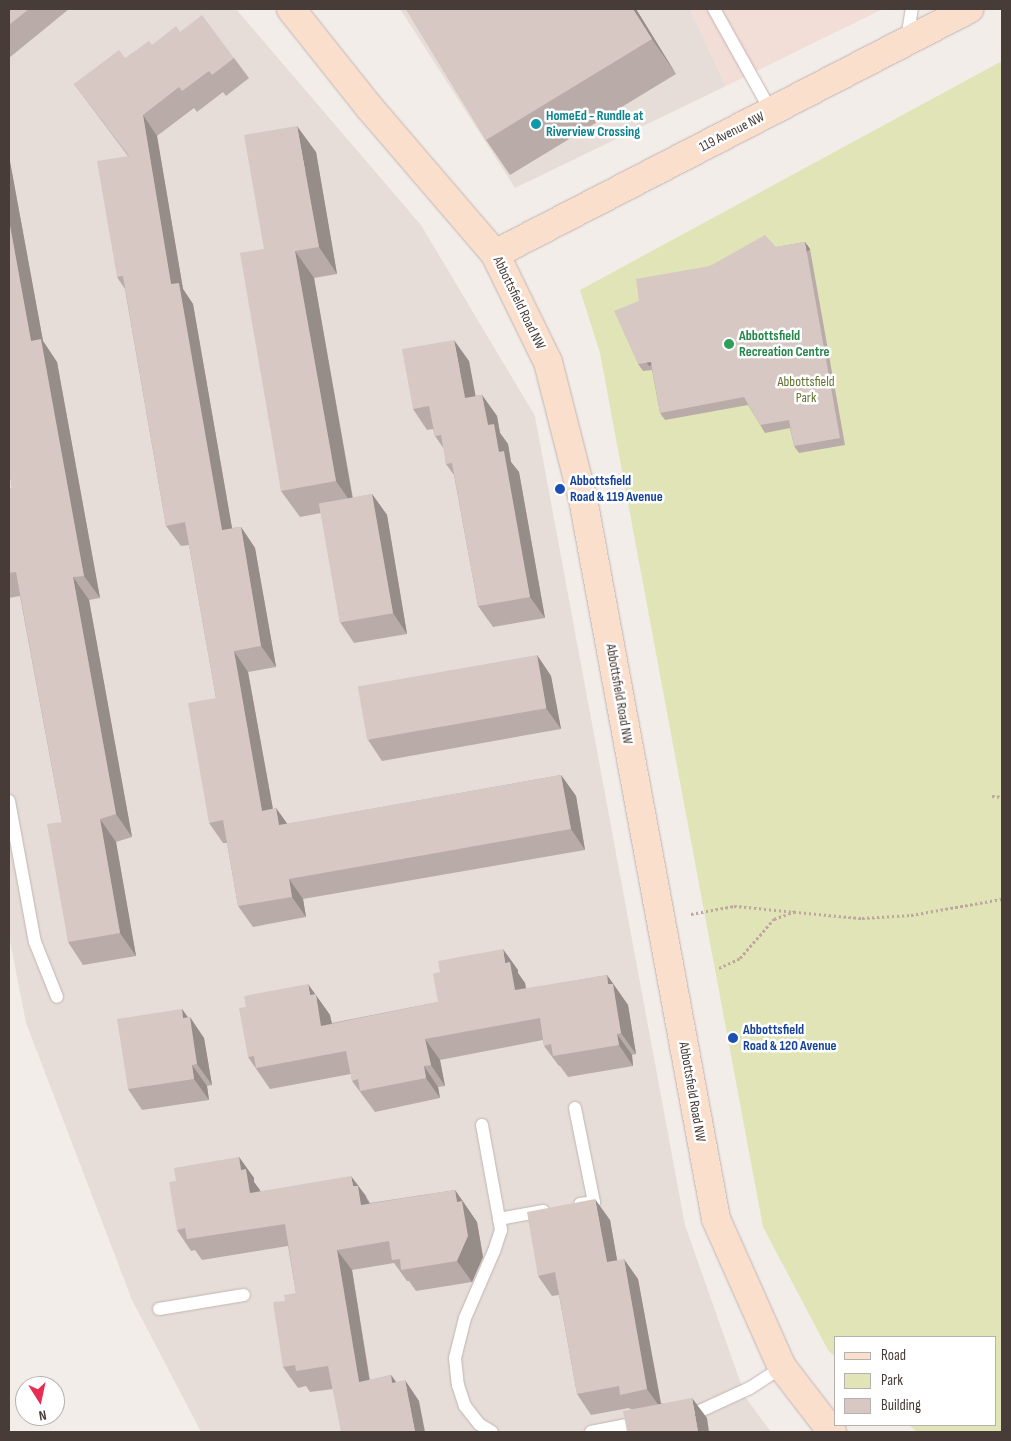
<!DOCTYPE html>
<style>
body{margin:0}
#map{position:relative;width:1011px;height:1441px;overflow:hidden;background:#f3edea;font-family:"Sofia Sans Condensed",sans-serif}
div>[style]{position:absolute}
.residential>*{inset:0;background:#e7ddd8}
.commercial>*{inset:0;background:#f3ddd7}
.green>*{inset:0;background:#e0e4b6}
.path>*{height:3px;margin-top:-1.5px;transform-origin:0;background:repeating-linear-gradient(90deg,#bfa89f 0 2.5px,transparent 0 5px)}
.roads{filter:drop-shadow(0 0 1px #c1b5b0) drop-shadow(0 0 1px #c1b5b0)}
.lane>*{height:12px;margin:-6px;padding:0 6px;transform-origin:6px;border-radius:6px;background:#fff}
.secondary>*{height:28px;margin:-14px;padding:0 14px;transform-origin:14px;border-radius:14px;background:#fadfcd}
.wall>*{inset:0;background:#b9aca8}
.shaded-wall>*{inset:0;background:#968c88;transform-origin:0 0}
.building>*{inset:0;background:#d7c8c3;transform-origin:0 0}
.dots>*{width:14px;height:14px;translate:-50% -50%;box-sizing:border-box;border:2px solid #fff;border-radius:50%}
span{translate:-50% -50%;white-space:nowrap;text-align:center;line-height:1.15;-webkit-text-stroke:5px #fff;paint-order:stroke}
.culture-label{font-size:14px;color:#0d838f;font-weight:700}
.left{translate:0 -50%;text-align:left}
.street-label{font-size:14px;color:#473c38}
.leisure-label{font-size:14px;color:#27864d;font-weight:700}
.park-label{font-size:14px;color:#627430}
.transit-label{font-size:14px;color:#164399;font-weight:700}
.frame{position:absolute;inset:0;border:10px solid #473c38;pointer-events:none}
.legend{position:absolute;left:834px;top:1336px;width:162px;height:90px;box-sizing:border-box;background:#fff;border:1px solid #b5b1af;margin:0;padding:6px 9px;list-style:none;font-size:15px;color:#473c38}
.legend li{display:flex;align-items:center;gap:10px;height:25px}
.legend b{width:25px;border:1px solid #b5b1af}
.north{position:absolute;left:15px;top:1376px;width:50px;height:50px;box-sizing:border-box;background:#fff;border:1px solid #b5b1af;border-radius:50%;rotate:170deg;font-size:14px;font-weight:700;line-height:20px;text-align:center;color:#473c38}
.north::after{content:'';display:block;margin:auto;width:18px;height:22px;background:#e82c53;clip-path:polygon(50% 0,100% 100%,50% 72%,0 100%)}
</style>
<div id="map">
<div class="residential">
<div style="clip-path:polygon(9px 9px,236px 9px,421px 225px,535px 416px,685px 1225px,746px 1398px,771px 1432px,201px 1432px,132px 1300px,26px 1023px,9px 936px)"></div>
<div style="clip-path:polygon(400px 9px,690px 9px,726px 86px,515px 188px)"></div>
</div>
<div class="commercial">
<div style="clip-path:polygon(690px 9px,883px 9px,726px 86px)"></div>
</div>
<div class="green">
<div style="clip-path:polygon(1002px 61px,1002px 1432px,917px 1432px,909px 1425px,995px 1425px,995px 1337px,835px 1337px,835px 1357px,828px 1350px,763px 1227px,600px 353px,580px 290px)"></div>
</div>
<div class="path">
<div style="left:992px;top:796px;width:10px;rotate:6deg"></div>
<div style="left:691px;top:914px;width:44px;rotate:-10.5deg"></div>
<div style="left:734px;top:906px;width:129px;rotate:5.4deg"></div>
<div style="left:862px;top:918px;width:49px;rotate:-3.5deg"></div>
<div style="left:911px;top:915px;width:92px;rotate:-10deg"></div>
<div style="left:719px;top:968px;width:23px;rotate:-25deg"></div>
<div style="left:740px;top:958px;width:52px;rotate:-48.9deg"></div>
<div style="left:774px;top:919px;width:23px;rotate:-20deg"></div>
</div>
<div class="roads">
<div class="lane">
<div style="left:714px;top:9px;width:117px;rotate:60.8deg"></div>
<div style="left:907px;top:39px;width:30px;rotate:-81deg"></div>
<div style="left:9px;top:801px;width:143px;rotate:79.6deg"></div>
<div style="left:35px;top:942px;width:59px;rotate:68.2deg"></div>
<div style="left:575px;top:1108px;width:96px;rotate:78.6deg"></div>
<div style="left:594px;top:1202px;width:14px;rotate:172deg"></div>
<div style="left:482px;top:1125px;width:107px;rotate:79.7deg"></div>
<div style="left:501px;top:1230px;width:22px;rotate:108deg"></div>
<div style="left:494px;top:1251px;width:73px;rotate:113.4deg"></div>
<div style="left:465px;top:1318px;width:41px;rotate:104deg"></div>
<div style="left:455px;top:1358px;width:27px;rotate:84deg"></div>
<div style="left:458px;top:1385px;width:22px;rotate:72deg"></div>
<div style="left:465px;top:1406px;width:23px;rotate:52deg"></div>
<div style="left:479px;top:1424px;width:15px;rotate:32deg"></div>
<div style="left:499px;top:1219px;width:45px;rotate:-10.3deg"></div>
<div style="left:159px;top:1309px;width:86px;rotate:-9.4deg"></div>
<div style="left:686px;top:1414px;width:14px;rotate:-12deg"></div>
<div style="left:700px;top:1411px;width:55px;rotate:-24.7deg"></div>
<div style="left:750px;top:1388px;width:38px;rotate:-33deg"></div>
<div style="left:591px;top:1432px;width:52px;rotate:-11.1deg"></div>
</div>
<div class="secondary">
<div style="left:291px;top:9px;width:125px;rotate:51.5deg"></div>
<div style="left:369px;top:107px;width:194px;rotate:49.4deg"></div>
<div style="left:495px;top:254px;width:120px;rotate:63.9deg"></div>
<div style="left:548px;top:362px;width:141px;rotate:75.7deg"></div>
<div style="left:583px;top:499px;width:732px;rotate:79.53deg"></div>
<div style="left:716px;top:1219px;width:162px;rotate:66deg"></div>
<div style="left:782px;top:1367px;width:82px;rotate:52.4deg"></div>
<div style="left:495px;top:254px;width:534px;rotate:-27.33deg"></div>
</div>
</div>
<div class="wall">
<div style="clip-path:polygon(9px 9px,69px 9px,9px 58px)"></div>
<div style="clip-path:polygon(406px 9px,636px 9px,676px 74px,510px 175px,486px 140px)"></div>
<div style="clip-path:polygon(180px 32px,234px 58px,249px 78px,226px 96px,223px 92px,197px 112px,194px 108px,157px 136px,183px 289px,193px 304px,232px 528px,241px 527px,255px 548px,276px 667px,248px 672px,273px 809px,276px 808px,287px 824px,561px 775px,576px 796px,585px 850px,303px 899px,306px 917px,253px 927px,238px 906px,227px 843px,223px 843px,209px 823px,216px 698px,189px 545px,181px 546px,166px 526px,125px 289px,117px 277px,128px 156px,74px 84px,152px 45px)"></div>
<div style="clip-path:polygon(316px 152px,337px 274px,314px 278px,353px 498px,372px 494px,387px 515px,407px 634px,354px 643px,340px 622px,321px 513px,300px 517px,281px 491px,264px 249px)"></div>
<div style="clip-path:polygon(9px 156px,43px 341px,57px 362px,100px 598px,89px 600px,132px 837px,116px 842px,136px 956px,83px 965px,68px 942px,62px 822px,20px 596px,9px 598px,9px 489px,12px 488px,9px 468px)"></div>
<div style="clip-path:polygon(805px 242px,810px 249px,845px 445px,799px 453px,794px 446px,790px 428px,765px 433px,748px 405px,665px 420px,660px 413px,652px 370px,643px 371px,638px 364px,639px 301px,710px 266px,776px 247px)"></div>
<div style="clip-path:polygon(469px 361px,475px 396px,482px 395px,497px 416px,500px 433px,508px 444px,511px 462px,519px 472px,545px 618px,493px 627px,478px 606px,454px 475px,446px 464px,444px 449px,435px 436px,433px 429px,427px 430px,413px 409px)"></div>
<div style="clip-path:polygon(537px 655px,551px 676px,561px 729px,382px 761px,368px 740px)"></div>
<div style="clip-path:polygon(518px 970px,518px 973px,525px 983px,526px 989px,607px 975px,628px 1005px,636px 1054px,632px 1055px,633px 1066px,568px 1077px,560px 1066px,559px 1066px,544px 1046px,543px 1040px,440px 1060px,445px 1086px,438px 1087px,440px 1098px,375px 1112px,352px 1081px,351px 1074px,270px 1089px,248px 1057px,315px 994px,330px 1015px,332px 1023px,438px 1002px)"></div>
<div style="clip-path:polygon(182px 1009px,204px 1038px,212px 1085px,207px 1086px,209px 1100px,142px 1110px,128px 1089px)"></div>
<div style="clip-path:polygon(239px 1157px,254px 1178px,254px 1182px,260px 1191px,366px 1196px,370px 1203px,455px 1190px,477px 1222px,483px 1257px,472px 1282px,416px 1291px,409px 1281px,407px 1281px,394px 1263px,352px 1270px,370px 1380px,391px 1375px,396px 1382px,419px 1401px,333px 1389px,310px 1392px,306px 1386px,298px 1388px,283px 1367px,285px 1301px,296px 1293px,288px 1246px,202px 1260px,195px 1250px,191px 1251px,177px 1230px,176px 1181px)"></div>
<div style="clip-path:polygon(610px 1220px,617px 1260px,638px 1279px,661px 1403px,707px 1418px,630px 1409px,629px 1408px,591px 1415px,577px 1394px,559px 1295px,552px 1296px,538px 1276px)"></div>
</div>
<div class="shaded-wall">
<div style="clip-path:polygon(633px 9px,636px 9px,676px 74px,652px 39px)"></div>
<div style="clip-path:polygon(143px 115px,157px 136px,183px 289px,193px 304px,236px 551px,222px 530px,171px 284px)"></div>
<div style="clip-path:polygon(297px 126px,316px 152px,337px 274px,319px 247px)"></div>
<div style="clip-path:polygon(9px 156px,43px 341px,57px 362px,100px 598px,84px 576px,31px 341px,9px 220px)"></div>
<div style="left:805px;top:242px;width:9px;height:199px;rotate:54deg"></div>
<div style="clip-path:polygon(295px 251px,314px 278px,354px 507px,336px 481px)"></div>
<div style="clip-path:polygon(454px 340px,469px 361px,480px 419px,465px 398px)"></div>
<div style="clip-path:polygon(482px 395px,497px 416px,500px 433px,508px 444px,511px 462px,519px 472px,545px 618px,530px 597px,499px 452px,488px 425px)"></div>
<div style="clip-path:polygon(372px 494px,387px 515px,407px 634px,393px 613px)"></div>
<div style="clip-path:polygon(241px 527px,255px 548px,276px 667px,261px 646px)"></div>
<div style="clip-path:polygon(73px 577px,89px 600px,132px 837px,116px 814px)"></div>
<div style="clip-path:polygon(234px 651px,248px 672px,277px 832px,262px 811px)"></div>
<div style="clip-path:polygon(537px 655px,551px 676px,561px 729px,546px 708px)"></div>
<div style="clip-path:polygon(561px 775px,576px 796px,585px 850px,571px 829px)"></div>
<div style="clip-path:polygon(276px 808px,291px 829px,279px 825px)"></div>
<div style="clip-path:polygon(100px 819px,116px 842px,136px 956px,120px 933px)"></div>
<div style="clip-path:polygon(289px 879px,303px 899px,306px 917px,292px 897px)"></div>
<div style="clip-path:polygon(503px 949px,518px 970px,518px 973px,525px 983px,530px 1011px,515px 990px,505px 963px)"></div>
<div style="clip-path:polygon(607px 975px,628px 1005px,636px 1054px,621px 1033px,608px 984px)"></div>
<div style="clip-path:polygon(308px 984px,330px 1015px,336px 1046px,321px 1026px,310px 995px)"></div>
<div style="clip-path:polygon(182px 1009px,190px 1021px,190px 1017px,204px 1038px,212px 1085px,197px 1064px,183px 1018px)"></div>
<div style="clip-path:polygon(617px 1034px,632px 1055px,633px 1066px,619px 1045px)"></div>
<div style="clip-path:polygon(425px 1039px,440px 1060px,445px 1086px,431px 1065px)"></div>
<div style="clip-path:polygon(192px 1065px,207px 1086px,209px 1100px,194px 1079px)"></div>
<div style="clip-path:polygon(424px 1066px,438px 1087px,440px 1098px,426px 1078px)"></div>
<div style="clip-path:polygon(239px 1157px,254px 1178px,254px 1182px,260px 1190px,264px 1213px,250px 1193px,241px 1170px)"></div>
<div style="clip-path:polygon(351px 1176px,366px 1196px,366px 1198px,372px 1207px,361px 1205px,353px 1186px)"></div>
<div style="clip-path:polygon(455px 1190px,477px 1222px,483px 1257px,472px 1282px,457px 1261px,457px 1202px)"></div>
<div style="clip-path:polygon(595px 1199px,610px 1220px,621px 1282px,607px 1262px)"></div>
<div style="clip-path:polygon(337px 1250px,352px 1270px,373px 1403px,359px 1382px)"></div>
<div style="clip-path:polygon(624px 1259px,638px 1279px,662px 1410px,647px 1389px)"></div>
<div style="clip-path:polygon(391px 1375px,406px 1396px,392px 1383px)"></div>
<div style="clip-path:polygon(405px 1380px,419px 1401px,425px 1432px,415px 1432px)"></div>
<div style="clip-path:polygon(692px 1398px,707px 1418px,709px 1432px,698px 1432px)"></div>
</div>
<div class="building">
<div style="clip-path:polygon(9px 9px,29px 9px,9px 25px)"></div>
<div style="clip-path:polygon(406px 9px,633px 9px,652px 39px,486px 140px)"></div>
<div style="clip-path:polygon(202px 15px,234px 58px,212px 75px,209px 71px,182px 91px,179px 87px,143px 115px,171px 284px,179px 283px,222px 530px,241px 527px,261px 646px,234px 651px,262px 811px,276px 808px,279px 825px,561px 775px,571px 829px,289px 879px,292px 897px,238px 906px,223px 820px,209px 823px,188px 703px,216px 698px,185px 522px,166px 526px,123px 276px,117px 277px,97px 161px,129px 156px,74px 84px,119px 50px,125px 58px,149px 41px,152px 45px,176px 26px,180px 32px)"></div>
<div style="clip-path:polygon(297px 126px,319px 247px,295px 251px,336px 481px,281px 491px,240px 253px,264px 249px,244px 135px)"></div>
<div style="clip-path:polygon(9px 220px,31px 341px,41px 339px,84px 576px,73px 577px,116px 814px,100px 819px,120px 933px,68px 942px,47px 824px,62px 822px,16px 572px,9px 573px,9px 489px,12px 488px,9px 468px)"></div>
<div style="clip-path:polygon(765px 235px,776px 247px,805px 242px,840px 438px,794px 446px,789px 420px,760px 425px,744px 397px,660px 413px,651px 362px,638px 364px,614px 311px,639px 301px,636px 279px,710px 266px)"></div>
<div style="clip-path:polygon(454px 340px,465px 398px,482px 395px,488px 425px,494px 424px,499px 452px,504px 451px,530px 597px,478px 606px,452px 463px,446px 464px,441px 435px,435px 436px,429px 406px,413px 409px,402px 349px)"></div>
<div style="left:372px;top:494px;width:121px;height:54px;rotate:80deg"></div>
<div style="left:537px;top:655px;width:54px;height:182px;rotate:80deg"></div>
<div style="clip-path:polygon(503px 949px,505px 963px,510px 962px,515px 990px,607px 975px,608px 984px,613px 984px,621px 1033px,617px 1034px,619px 1045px,553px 1056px,551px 1044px,544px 1046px,540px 1018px,425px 1039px,431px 1065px,424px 1066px,426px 1078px,360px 1091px,358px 1079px,352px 1081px,346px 1051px,256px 1068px,254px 1056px,248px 1057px,239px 1008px,246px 1007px,244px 996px,308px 984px,310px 995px,316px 994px,321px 1026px,438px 1002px,433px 974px,440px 972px,438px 961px)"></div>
<div style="clip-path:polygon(182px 1009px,183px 1018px,190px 1017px,197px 1064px,192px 1065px,194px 1079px,128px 1089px,117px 1019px)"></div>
<div style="clip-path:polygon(239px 1157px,241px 1170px,246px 1169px,250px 1193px,351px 1176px,353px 1186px,358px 1186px,361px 1205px,455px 1190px,457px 1202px,462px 1201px,468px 1236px,457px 1261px,401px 1270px,400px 1259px,392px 1260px,389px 1241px,337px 1250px,359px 1382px,391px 1375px,392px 1383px,405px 1380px,415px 1432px,341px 1432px,328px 1366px,296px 1371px,295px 1365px,283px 1367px,273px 1302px,285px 1301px,284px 1295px,296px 1293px,285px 1224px,187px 1239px,185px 1228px,177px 1230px,169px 1182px,176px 1181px,174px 1168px)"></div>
<div style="clip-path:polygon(595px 1199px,607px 1262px,624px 1259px,647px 1389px,620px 1395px,619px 1386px,577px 1394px,555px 1272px,538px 1276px,527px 1212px)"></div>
<div style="clip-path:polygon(692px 1398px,698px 1432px,627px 1432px,623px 1411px)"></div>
</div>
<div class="dots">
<div style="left:536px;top:124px;background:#0f9aa8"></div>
<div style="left:729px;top:344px;background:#2e9e5b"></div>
<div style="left:560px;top:489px;background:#1a4fb4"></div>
<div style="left:733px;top:1038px;background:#1a4fb4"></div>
</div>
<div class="culture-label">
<span class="left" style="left:546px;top:124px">HomeEd - Rundle at<br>Riverview Crossing</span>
</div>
<div class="street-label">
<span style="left:732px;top:132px;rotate:-27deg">119 Avenue NW</span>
<span style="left:519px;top:303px;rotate:64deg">Abbottsfield Road NW</span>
<span style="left:619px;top:694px;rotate:80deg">Abbottsfield Road NW</span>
<span style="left:692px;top:1092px;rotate:80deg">Abbottsfield Road NW</span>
</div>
<div class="leisure-label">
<span class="left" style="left:739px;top:344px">Abbottsfield<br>Recreation Centre</span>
</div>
<div class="park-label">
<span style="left:806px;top:390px">Abbottsfield<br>Park</span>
</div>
<div class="transit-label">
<span class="left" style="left:570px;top:489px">Abbottsfield<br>Road &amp; 119 Avenue</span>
<span class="left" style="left:743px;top:1038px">Abbottsfield<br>Road &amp; 120 Avenue</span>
</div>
<div class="frame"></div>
<ul class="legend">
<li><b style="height:6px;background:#fadfcd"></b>Road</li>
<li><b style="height:14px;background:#e0e4b6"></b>Park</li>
<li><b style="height:14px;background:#d7c8c3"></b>Building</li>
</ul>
<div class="north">N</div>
</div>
